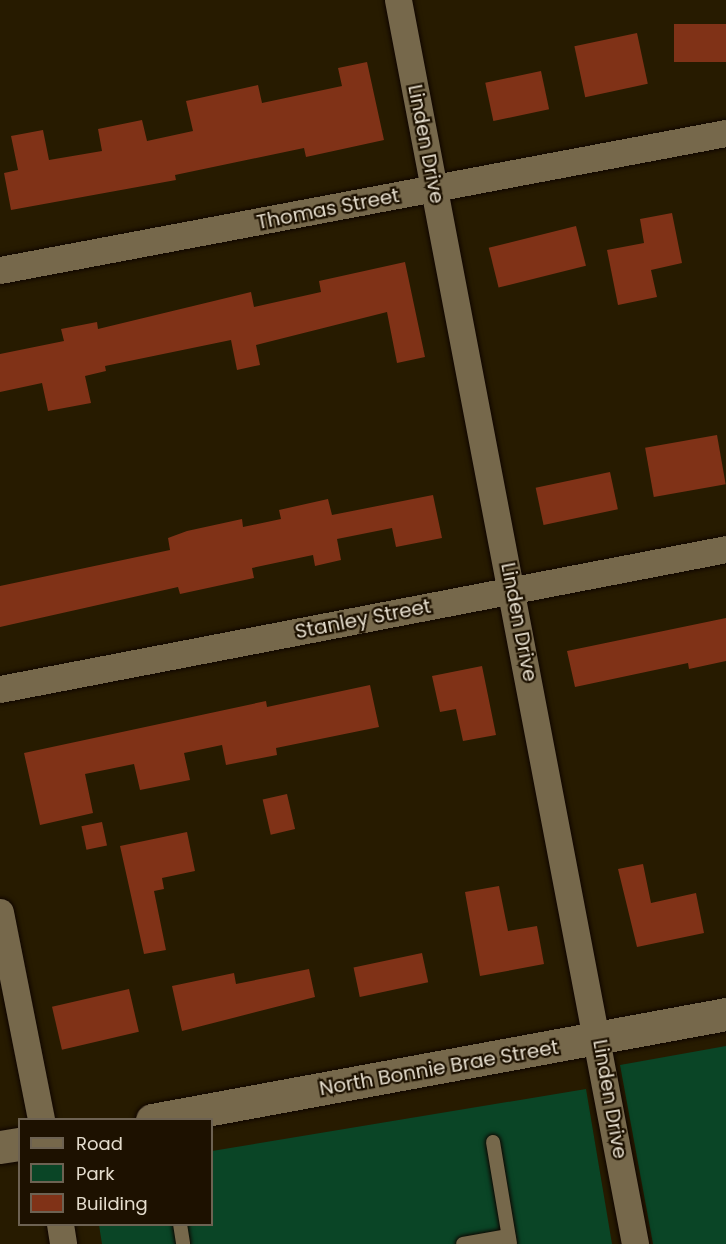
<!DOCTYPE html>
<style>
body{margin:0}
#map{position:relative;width:726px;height:1244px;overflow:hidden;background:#271b00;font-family:Poppins,sans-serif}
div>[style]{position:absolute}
.green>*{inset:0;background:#0a4526}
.building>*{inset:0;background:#803217;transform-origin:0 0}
.roads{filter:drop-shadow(0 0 2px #0f0500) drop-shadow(0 0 2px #0f0500)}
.service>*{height:14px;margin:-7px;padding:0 7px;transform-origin:7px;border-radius:7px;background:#76684b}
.minor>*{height:27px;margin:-13.5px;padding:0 13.5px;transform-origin:13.5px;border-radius:13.5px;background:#76684b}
.secondary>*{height:33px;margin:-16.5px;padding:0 16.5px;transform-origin:16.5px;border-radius:16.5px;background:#76684b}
span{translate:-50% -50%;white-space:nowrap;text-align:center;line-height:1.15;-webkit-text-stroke:4.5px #1d1100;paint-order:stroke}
.street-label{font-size:20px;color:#e4dccc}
.legend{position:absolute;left:18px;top:1118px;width:195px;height:108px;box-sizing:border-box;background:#1d1100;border:2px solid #6d6252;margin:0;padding:8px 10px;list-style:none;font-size:18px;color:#e4dccc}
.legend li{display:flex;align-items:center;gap:12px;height:30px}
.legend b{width:30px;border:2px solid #6d6252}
</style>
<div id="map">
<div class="green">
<div style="clip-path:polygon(726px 1046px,726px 1244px,653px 1244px,620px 1065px)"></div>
<div style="clip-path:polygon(586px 1089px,612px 1244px,102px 1244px,99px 1225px,212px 1224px,212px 1151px)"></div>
</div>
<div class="building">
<div style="left:726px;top:24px;width:38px;height:52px;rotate:90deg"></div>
<div style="left:637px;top:33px;width:52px;height:64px;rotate:78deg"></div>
<div style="clip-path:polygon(367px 62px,384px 140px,306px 157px,304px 148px,175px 175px,176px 180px,11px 210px,4px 173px,18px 170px,11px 136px,43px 130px,49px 160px,102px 151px,98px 129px,142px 120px,147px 141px,193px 131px,186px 101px,258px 85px,262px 103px,342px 86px,338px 68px)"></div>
<div style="left:541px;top:71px;width:39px;height:57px;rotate:78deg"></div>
<div style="clip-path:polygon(672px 213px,682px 263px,651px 270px,657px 297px,618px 305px,607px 250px,644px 243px,640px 219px)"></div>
<div style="left:576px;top:226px;width:41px;height:90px;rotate:76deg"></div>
<div style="clip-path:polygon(405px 262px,425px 357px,397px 363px,387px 312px,256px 345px,260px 365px,237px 370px,231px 340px,105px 366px,106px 371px,85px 376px,91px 403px,48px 411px,42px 383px,0 392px,0 354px,64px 341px,61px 329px,97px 322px,98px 329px,251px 292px,254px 307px,321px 292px,319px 281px)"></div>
<div style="left:717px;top:435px;width:50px;height:73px;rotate:80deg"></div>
<div style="left:610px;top:472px;width:38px;height:76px;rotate:78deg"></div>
<div style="clip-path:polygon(433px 495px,442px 538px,396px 547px,392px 528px,337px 539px,341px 560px,315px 566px,313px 555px,252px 568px,254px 578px,180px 594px,178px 587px,0 627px,0 586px,170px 550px,168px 538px,187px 531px,242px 519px,243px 527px,281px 519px,279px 510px,328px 499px,332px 515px)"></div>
<div style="clip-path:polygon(726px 618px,726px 661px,689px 669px,688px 663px,575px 687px,567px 651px)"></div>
<div style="clip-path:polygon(482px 666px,496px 735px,463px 741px,456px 709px,440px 712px,432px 676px)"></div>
<div style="clip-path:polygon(370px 685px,379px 727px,276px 748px,277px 755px,226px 765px,222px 745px,184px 753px,190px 780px,140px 790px,134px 764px,85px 774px,93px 813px,40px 825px,24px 753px,266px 701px,267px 707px)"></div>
<div style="left:287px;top:794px;width:36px;height:25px;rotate:77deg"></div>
<div style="left:102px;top:822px;width:24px;height:21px;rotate:78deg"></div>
<div style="clip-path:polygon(187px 832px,195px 871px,162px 878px,164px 889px,154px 891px,166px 950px,144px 954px,120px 846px)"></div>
<div style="clip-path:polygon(643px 864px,651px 903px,696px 893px,704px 933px,637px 947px,618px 869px)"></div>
<div style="clip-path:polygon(499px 886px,508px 931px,537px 926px,544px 964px,480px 976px,465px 892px)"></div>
<div style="left:422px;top:953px;width:30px;height:70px;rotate:78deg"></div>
<div style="clip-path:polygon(309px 969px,315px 997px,182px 1031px,172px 986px,234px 973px,236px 984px)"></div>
<div style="left:129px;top:989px;width:44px;height:79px;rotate:77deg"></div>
</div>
<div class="roads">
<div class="service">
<div style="left:493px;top:1142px;width:103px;rotate:80.5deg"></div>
<div style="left:180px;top:1224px;width:20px;rotate:81deg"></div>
<div style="left:463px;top:1244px;width:46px;rotate:-10.1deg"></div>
</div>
<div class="minor">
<div style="left:398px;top:0;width:1266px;rotate:79.21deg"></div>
<div style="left:0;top:270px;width:739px;rotate:-10.69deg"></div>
<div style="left:0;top:689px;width:739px;rotate:-10.91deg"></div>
<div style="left:0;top:912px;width:212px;rotate:78.8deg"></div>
<div style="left:60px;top:1224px;width:20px;rotate:81deg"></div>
</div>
<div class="secondary">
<div style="left:152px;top:1120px;width:584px;rotate:-10.46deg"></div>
<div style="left:0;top:1147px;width:20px;rotate:-9deg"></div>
</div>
</div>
<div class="street-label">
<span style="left:426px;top:144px;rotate:79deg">Linden Drive</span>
<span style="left:328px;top:209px;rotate:-11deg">Thomas Street</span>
<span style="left:363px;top:619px;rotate:-11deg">Stanley Street</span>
<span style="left:519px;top:622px;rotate:79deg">Linden Drive</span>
<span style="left:439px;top:1068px;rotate:-10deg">North Bonnie Brae Street</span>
<span style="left:610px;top:1099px;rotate:80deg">Linden Drive</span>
</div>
<ul class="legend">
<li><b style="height:8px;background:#76684b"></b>Road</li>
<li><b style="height:16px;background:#0a4526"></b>Park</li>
<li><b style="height:16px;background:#803217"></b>Building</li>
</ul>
</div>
